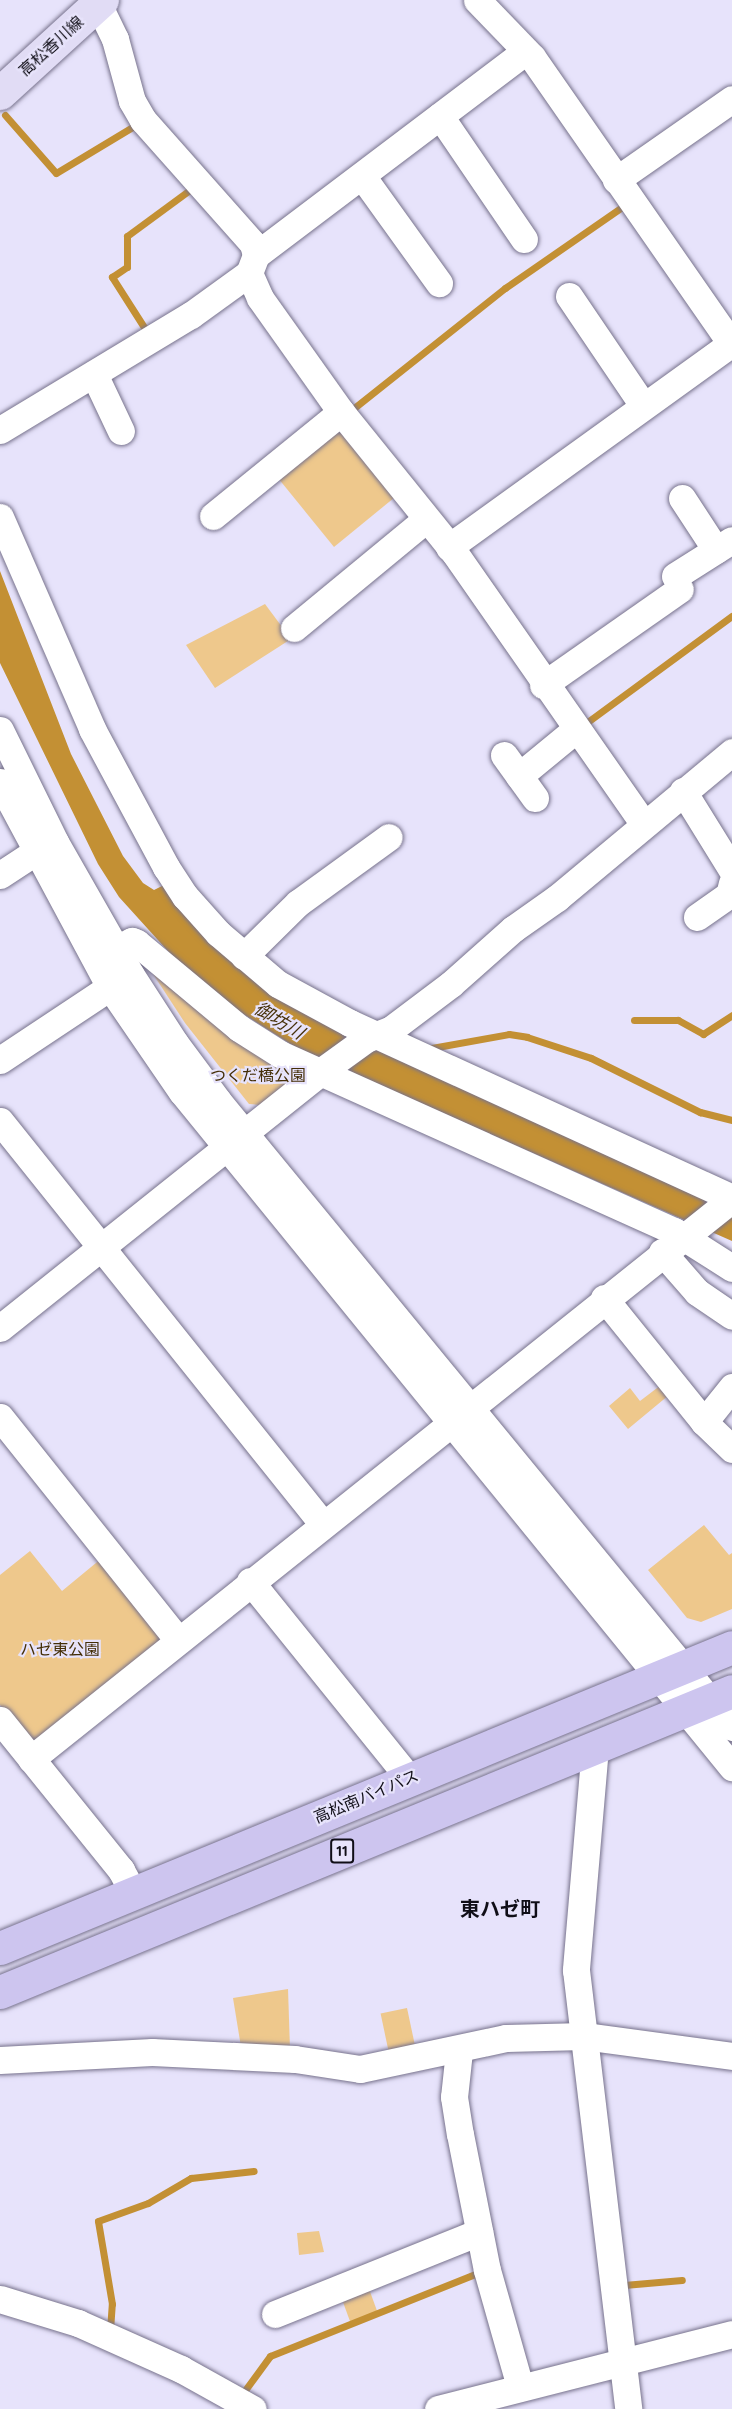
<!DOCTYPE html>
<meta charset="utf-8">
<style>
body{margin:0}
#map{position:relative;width:732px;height:2409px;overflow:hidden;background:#e7e3fb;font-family:Quicksand,"Noto Sans JP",sans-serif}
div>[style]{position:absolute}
.green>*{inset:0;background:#eec88c;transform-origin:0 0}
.water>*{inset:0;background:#c39034}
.stream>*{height:7px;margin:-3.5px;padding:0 3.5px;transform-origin:3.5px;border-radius:3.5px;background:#c39034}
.roads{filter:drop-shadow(0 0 2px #77728c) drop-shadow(0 0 2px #77728c)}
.minor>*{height:27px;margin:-13.5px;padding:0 13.5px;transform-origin:13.5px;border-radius:13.5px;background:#fff}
.major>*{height:33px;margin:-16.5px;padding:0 16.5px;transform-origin:16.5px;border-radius:16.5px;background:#e1dcf5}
.highway>*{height:33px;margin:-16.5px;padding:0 16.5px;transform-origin:16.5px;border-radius:16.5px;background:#cdc5ef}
span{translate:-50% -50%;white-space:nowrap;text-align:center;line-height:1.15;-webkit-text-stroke:4.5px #e7e3fb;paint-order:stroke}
.shield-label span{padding:2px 4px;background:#e7e3fb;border:2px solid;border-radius:4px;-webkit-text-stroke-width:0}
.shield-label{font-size:15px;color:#100e17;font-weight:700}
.street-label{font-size:16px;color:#100e17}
.park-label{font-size:16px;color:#442e07}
.water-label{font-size:18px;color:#47310a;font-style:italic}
.quarter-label{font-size:20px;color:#100e17;font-weight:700}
</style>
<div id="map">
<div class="green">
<div style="clip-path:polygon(338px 432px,352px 434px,400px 493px,334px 547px,278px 478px)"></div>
<div style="clip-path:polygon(265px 604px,291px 639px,215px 688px,186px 645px)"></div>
<div style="clip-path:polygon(142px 957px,304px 1070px,261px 1105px,249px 1104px,185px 1023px)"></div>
<div style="clip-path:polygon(661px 1385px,669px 1395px,628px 1429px,609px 1406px,630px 1388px,640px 1401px)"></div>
<div style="clip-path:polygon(704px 1525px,729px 1555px,732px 1553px,732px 1609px,701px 1622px,687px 1618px,648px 1570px)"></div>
<div style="clip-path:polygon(30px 1551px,62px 1591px,102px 1558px,161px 1633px,160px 1643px,38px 1741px,28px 1740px,0 1705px,0 1575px)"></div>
<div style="clip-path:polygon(288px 1989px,290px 2049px,241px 2047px,233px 1998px)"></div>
<div style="left:407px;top:2008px;width:45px;height:27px;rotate:78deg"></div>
<div style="clip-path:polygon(319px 2231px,324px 2252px,299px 2255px,297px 2233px)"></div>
<div style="left:368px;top:2286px;width:30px;height:29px;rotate:70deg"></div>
</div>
<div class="water">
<div style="clip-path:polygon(0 571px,71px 754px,123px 856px,143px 883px,154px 890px,164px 885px,230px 960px,732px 1204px,732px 1241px,300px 1050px,226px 1003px,176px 960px,119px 897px,98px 864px,0 663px)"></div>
</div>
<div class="stream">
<div style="left:5px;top:115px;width:77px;rotate:48.7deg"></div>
<div style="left:56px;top:173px;width:97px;rotate:-31.1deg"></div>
<div style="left:149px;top:335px;width:69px;rotate:-122.5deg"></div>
<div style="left:112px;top:277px;width:18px;rotate:-34deg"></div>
<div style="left:127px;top:267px;width:31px;rotate:-90deg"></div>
<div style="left:127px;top:236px;width:84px;rotate:-36.3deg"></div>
<div style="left:349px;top:412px;width:199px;rotate:-38.5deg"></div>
<div style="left:505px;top:288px;width:146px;rotate:-34.7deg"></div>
<div style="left:582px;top:726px;width:186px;rotate:-36.3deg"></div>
<div style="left:634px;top:1020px;width:44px"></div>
<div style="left:678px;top:1020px;width:29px;rotate:29deg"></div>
<div style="left:703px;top:1034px;width:35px;rotate:-33deg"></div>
<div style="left:426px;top:1049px;width:84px;rotate:-10.2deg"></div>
<div style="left:509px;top:1034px;width:18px;rotate:9deg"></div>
<div style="left:527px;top:1037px;width:67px;rotate:18.2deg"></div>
<div style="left:591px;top:1058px;width:122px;rotate:26.4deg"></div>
<div style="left:700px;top:1112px;width:33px;rotate:14deg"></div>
<div style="left:624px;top:2285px;width:58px;rotate:-4.9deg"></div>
<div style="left:110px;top:2330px;width:26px;rotate:-86deg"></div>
<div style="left:112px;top:2304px;width:84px;rotate:-99.6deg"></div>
<div style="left:98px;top:2221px;width:53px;rotate:-19.8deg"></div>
<div style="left:148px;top:2203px;width:50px;rotate:-30.2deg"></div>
<div style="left:191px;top:2178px;width:63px;rotate:-6.3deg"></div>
<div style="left:240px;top:2397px;width:51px;rotate:-53.8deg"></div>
<div style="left:270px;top:2356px;width:229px;rotate:-21.8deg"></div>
</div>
<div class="roads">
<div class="minor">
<div style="left:477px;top:0;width:79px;rotate:46deg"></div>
<div style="left:532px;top:57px;width:351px;rotate:55.2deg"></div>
<div style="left:98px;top:4px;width:39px;rotate:64deg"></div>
<div style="left:115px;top:39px;width:64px;rotate:74.7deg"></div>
<div style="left:132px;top:101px;width:22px;rotate:60deg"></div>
<div style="left:143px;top:120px;width:166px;rotate:48.4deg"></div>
<div style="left:253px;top:244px;width:11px;rotate:75deg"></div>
<div style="left:256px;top:255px;width:19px;rotate:111deg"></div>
<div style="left:249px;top:273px;width:27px;rotate:66deg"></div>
<div style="left:260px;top:298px;width:140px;rotate:54.6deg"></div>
<div style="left:341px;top:412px;width:180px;rotate:51.1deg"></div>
<div style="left:454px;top:552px;width:332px;rotate:55.1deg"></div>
<div style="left:440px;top:116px;width:149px;rotate:55.7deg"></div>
<div style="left:362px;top:176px;width:132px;rotate:54.3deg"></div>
<div style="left:616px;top:180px;width:141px;rotate:-34.9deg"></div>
<div style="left:256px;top:255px;width:338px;rotate:-37.1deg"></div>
<div style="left:569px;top:296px;width:130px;rotate:55.9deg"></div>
<div style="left:94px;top:374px;width:63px;rotate:64.7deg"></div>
<div style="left:0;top:430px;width:223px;rotate:-31.1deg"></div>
<div style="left:191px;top:315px;width:72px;rotate:-35.9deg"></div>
<div style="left:682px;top:498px;width:62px;rotate:56.8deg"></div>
<div style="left:213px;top:516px;width:165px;rotate:-39.1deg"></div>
<div style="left:0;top:517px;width:231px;rotate:66.5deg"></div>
<div style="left:92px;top:729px;width:157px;rotate:61.8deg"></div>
<div style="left:166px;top:867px;width:35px;rotate:57deg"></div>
<div style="left:185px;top:896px;width:50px;rotate:48.3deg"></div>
<div style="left:218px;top:933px;width:79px;rotate:40.4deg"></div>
<div style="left:278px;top:984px;width:82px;rotate:28.4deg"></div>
<div style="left:350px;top:1023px;width:420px;rotate:24.6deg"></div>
<div style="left:449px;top:547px;width:349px;rotate:-35.8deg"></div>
<div style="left:675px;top:576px;width:67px;rotate:-32.3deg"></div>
<div style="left:294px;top:628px;width:171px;rotate:-39.5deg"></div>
<div style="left:543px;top:685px;width:167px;rotate:-35deg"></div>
<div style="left:0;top:730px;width:125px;rotate:63.8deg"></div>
<div style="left:55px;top:842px;width:153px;rotate:60.3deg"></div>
<div style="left:131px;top:975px;width:81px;rotate:57.1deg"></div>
<div style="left:175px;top:1043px;width:72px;rotate:53.4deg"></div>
<div style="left:218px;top:1101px;width:810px;rotate:50.61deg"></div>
<div style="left:504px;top:755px;width:53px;rotate:54.2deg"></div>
<div style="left:519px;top:776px;width:72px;rotate:-39.4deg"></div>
<div style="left:0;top:782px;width:233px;rotate:61.8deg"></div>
<div style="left:110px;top:987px;width:127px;rotate:55.6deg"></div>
<div style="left:182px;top:1092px;width:871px;rotate:50.83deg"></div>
<div style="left:683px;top:791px;width:93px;rotate:58.2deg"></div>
<div style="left:0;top:875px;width:42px;rotate:-33.3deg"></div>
<div style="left:697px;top:917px;width:39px;rotate:-35deg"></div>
<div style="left:729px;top:895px;width:12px;rotate:-76deg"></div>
<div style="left:116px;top:949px;width:18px;rotate:-27deg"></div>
<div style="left:132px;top:941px;width:5px;rotate:22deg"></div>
<div style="left:137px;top:943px;width:133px;rotate:39.8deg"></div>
<div style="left:239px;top:1028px;width:49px;rotate:32.4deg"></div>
<div style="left:280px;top:1054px;width:432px;rotate:24.2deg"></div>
<div style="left:674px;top:1231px;width:69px;rotate:32.5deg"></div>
<div style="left:244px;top:956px;width:76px;rotate:-44.5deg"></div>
<div style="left:298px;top:903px;width:112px;rotate:-36deg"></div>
<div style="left:0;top:1060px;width:132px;rotate:-33.6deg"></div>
<div style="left:0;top:1121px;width:515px;rotate:51.31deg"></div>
<div style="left:662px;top:1252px;width:53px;rotate:48.8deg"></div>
<div style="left:697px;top:1292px;width:42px;rotate:34.4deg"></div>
<div style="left:604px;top:1298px;width:159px;rotate:51.1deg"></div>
<div style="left:704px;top:1422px;width:39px;rotate:44deg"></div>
<div style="left:0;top:1328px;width:408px;rotate:-38.6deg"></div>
<div style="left:319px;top:1073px;width:58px;rotate:-35.9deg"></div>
<div style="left:366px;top:1039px;width:26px;rotate:-21deg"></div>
<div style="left:390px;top:1030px;width:76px;rotate:-37deg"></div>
<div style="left:451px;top:984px;width:83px;rotate:-41.6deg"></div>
<div style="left:513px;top:929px;width:54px;rotate:-35.2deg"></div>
<div style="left:557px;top:898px;width:228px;rotate:-39.8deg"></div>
<div style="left:0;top:1417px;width:285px;rotate:51.4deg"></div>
<div style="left:704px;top:1422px;width:45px;rotate:-51.3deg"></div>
<div style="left:250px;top:1581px;width:253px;rotate:51.1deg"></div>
<div style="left:0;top:1720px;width:193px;rotate:51.1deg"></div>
<div style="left:121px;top:1870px;width:26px;rotate:62deg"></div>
<div style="left:595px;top:1747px;width:224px;rotate:94.9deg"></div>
<div style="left:576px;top:1970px;width:442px;rotate:83.2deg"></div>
<div style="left:31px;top:1759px;width:897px;rotate:-38.62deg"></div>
<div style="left:459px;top:2051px;width:46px;rotate:96.2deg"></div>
<div style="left:454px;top:2097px;width:37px;rotate:81deg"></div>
<div style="left:460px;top:2134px;width:139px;rotate:78.8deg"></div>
<div style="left:487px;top:2270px;width:122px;rotate:74.2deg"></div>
<div style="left:0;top:2060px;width:152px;rotate:-3deg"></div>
<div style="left:152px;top:2052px;width:143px;rotate:2.8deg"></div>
<div style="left:295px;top:2059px;width:66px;rotate:8.7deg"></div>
<div style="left:360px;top:2069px;width:149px;rotate:-12deg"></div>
<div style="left:506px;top:2038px;width:78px;rotate:-1.5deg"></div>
<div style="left:584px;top:2036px;width:149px;rotate:7.7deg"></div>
<div style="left:0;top:2299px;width:82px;rotate:17.1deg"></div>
<div style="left:78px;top:2323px;width:113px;rotate:24.1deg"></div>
<div style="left:181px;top:2369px;width:82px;rotate:29.1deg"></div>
<div style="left:275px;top:2314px;width:220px;rotate:-21.9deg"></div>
<div style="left:438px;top:2409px;width:303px;rotate:-14.3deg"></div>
</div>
<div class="major">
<div style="left:0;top:93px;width:138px;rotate:-42.4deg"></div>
</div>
<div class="highway">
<div style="left:0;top:1948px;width:791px;rotate:-22.35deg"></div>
<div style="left:0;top:1992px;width:791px;rotate:-22.35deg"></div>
</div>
</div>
<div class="shield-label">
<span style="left:342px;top:1851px">11</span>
</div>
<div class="street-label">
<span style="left:51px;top:46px;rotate:-42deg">高松香川線</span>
<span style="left:366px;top:1796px;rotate:-23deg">高松南バイパス</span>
</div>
<div class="park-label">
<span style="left:258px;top:1075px">つくだ橋公園</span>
<span style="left:60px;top:1649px">ハゼ東公園</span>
</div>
<div class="water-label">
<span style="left:279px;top:1021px;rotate:31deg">御坊川</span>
</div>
<div class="quarter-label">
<span style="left:500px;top:1908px">東ハゼ町</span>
</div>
</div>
